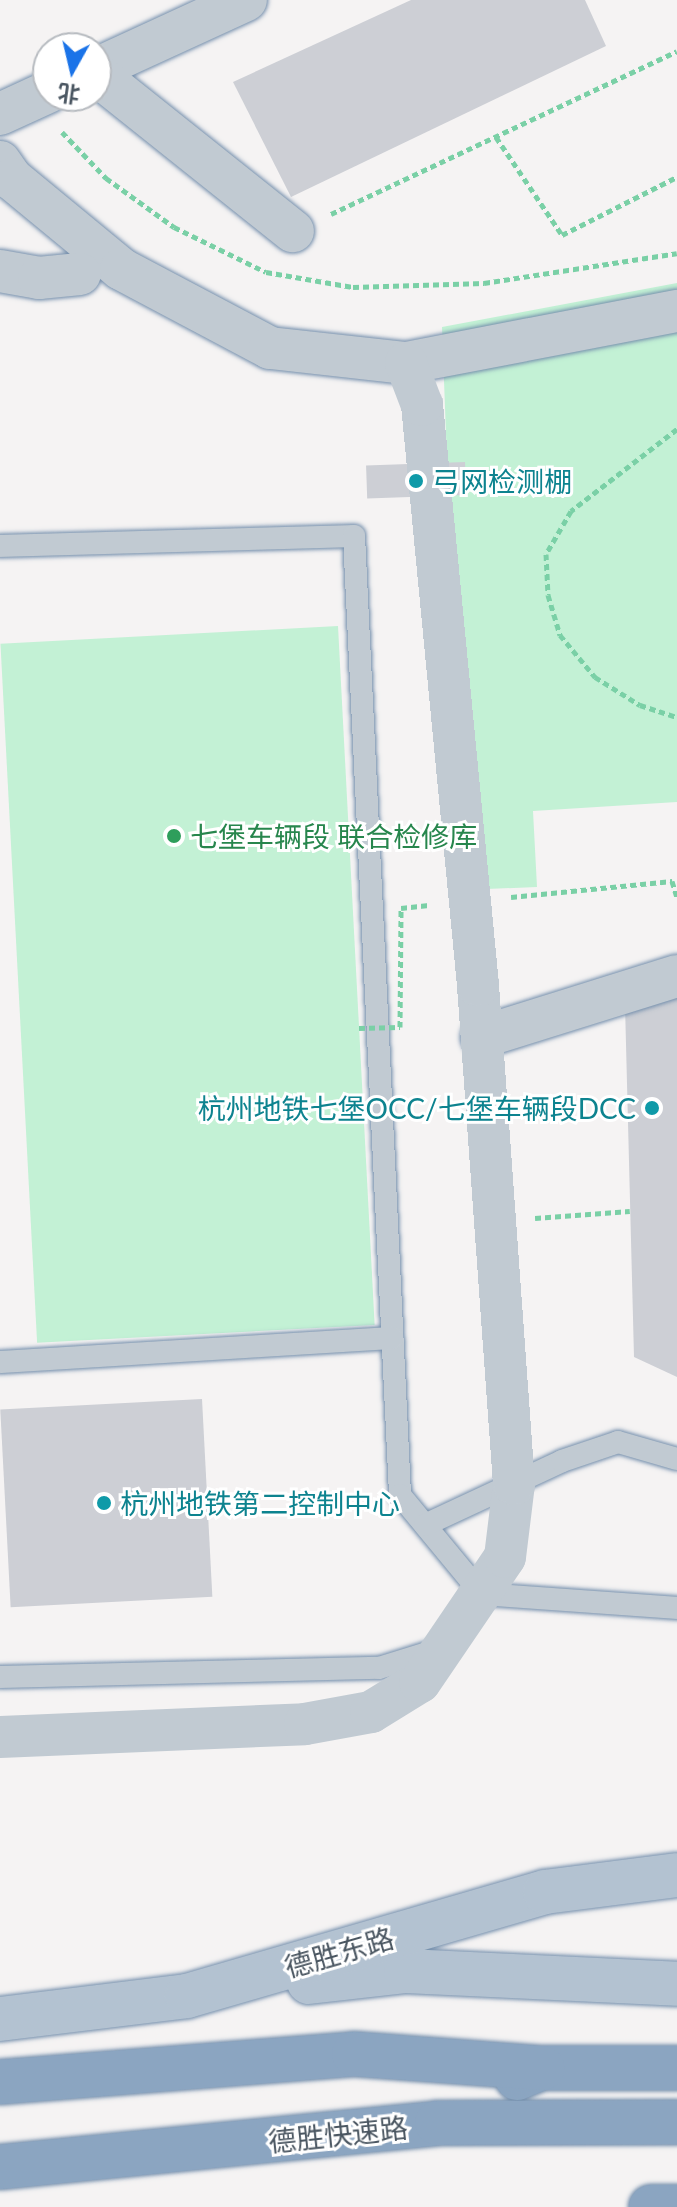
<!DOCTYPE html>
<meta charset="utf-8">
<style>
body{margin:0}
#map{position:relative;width:677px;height:2207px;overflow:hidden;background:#f5f3f3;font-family:Lato,"Noto Sans SC",sans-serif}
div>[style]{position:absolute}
.green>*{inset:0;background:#c3f1d5;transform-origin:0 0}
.building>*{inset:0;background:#cdcfd5;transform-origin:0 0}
.path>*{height:5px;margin-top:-2.5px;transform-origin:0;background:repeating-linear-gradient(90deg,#7ad0a6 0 6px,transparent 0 10px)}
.roads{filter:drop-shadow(0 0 2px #7690ad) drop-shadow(0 0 2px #7690ad)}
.lane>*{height:22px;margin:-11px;padding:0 11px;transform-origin:11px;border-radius:11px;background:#c1cad2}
.street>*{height:42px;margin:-21px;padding:0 21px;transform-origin:21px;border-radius:21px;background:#c1cad2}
.primary>*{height:44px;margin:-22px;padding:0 22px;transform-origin:22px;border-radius:22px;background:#b3c2d1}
.highway>*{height:44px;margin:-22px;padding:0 22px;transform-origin:22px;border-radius:22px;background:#8ba5c1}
.path-bridge>*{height:5px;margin-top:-2.5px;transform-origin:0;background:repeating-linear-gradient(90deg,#7ad0a6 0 6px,transparent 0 10px)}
.street-bridge>*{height:42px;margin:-21px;padding:0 21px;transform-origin:21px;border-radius:21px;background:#c1cad2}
.dots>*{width:22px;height:22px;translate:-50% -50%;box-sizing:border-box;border:4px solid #fff;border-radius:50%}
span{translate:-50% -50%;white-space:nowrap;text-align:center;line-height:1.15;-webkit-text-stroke:6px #fff;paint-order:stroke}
.culture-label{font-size:28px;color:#0d838f}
.left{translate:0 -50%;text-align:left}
.right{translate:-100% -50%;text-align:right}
.leisure-label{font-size:28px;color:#27864d}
.street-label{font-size:28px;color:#4a5661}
.north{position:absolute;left:32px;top:32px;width:80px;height:80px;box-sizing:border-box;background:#fff;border:2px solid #b7bbc0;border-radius:50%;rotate:188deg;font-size:22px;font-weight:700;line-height:32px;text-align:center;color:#4a5661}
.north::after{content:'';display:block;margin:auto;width:28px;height:36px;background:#1a73e8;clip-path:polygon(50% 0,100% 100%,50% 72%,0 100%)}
</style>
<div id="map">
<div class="green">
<div style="clip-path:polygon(677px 283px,677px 802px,533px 811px,537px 887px,463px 890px,442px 327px)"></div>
<div style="left:338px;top:626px;width:700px;height:338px;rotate:87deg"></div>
</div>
<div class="building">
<div style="clip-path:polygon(411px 0,585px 0,606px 46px,291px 197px,233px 82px)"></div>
<div style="left:465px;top:462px;width:33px;height:99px;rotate:88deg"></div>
<div style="clip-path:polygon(677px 987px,677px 1377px,634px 1357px,625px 1005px)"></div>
<div style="left:202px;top:1399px;width:198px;height:202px;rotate:87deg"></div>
</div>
<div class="path">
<div style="left:62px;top:132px;width:64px;rotate:46.3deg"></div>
<div style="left:106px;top:178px;width:84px;rotate:35.8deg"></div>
<div style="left:174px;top:227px;width:102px;rotate:26.1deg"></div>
<div style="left:266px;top:272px;width:88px;rotate:9.8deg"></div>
<div style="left:353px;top:287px;width:131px;rotate:-1.7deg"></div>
<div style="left:484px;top:283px;width:195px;rotate:-8.8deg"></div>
<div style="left:496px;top:137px;width:118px;rotate:56deg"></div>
<div style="left:562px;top:235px;width:129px;rotate:-26.8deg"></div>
<div style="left:331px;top:214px;width:382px;rotate:-25.2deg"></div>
<div style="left:535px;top:1218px;width:95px;rotate:-4.2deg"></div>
</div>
<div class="roads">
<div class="lane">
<div style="left:0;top:546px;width:354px;rotate:-1.6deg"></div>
<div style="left:354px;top:536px;width:960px;rotate:87.25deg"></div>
<div style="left:400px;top:1495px;width:129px;rotate:50.4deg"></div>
<div style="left:482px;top:1594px;width:196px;rotate:4.1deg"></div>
<div style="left:0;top:1362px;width:393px;rotate:-3.5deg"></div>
<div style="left:425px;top:1525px;width:151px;rotate:-25deg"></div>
<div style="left:562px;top:1461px;width:59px;rotate:-18.7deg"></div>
<div style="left:618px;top:1442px;width:61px;rotate:16.1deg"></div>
<div style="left:0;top:1677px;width:379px;rotate:-1.4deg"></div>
<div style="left:379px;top:1668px;width:64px;rotate:-17.3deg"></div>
</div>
<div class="street">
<div style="left:96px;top:69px;width:165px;rotate:-24.7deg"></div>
<div style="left:96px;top:74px;width:252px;rotate:38.6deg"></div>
<div style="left:0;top:114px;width:53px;rotate:-24.6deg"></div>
<div style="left:0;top:162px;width:21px;rotate:55deg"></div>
<div style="left:12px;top:179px;width:141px;rotate:39.5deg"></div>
<div style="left:121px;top:269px;width:169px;rotate:27.9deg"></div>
<div style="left:270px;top:348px;width:137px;rotate:6.3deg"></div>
<div style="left:406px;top:363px;width:276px;rotate:-10.9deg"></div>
<div style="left:0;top:271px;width:40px;rotate:10deg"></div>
<div style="left:39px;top:278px;width:41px;rotate:-5.6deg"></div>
<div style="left:482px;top:1037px;width:204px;rotate:-17.4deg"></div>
</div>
<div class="primary">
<div style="left:309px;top:1982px;width:98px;rotate:-6.5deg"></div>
<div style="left:406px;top:1971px;width:271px;rotate:2.7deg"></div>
<div style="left:0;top:2019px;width:188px;rotate:-7deg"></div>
<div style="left:187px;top:1996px;width:373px;rotate:-16.2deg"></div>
<div style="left:545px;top:1892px;width:133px;rotate:-7.3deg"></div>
</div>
<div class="highway">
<div style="left:517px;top:2078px;width:27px;rotate:-22deg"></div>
<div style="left:542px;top:2068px;width:135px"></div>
<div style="left:0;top:2082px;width:355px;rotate:-4.5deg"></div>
<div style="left:354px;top:2054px;width:189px;rotate:4.3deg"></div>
<div style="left:0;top:2167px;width:439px;rotate:-5.7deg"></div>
<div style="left:437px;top:2123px;width:240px;rotate:-0.2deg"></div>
<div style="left:651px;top:2207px;width:26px"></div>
</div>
</div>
<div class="path-bridge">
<div style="left:677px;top:429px;width:134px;rotate:142.3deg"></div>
<div style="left:571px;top:511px;width:50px;rotate:120.2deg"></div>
<div style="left:546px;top:554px;width:41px;rotate:87.2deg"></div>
<div style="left:548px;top:595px;width:42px;rotate:73.3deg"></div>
<div style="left:560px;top:635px;width:55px;rotate:50.2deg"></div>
<div style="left:595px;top:677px;width:53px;rotate:31.9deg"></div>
<div style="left:640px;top:705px;width:39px;rotate:18deg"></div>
<div style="left:511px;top:897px;width:162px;rotate:-5.7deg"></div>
<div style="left:672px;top:881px;width:17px;rotate:73deg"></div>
<div style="left:359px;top:1028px;width:41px;rotate:-1.4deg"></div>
<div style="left:400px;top:1027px;width:119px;rotate:-89.5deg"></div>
<div style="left:401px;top:908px;width:28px;rotate:-6deg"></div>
</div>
<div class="street-bridge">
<div style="left:0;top:1737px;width:305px;rotate:-2.4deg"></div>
<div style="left:305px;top:1724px;width:67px;rotate:-10.3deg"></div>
<div style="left:371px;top:1712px;width:57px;rotate:-31.5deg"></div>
<div style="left:420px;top:1682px;width:151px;rotate:-55.8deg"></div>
<div style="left:505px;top:1557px;width:74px;rotate:-83deg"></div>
<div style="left:514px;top:1484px;width:500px;rotate:-94.13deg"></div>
<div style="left:478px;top:985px;width:583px;rotate:-95.51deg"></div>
<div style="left:422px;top:405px;width:45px;rotate:-110.9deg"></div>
</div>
<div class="dots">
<div style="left:416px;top:481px;background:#0f9aa8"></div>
<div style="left:174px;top:836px;background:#2e9e5b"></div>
<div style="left:652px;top:1108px;background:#0f9aa8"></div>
<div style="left:104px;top:1503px;background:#0f9aa8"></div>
</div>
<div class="culture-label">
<span class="left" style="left:432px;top:481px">弓网检测棚</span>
<span class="right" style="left:636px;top:1108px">杭州地铁七堡OCC/七堡车辆段DCC</span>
<span class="left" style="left:120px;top:1503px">杭州地铁第二控制中心</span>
</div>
<div class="leisure-label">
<span class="left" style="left:190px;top:836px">七堡车辆段 联合检修库</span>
</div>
<div class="street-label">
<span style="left:339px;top:1952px;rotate:-16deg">德胜东路</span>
<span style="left:338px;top:2134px;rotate:-6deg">德胜快速路</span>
</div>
<div class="north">北</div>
</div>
